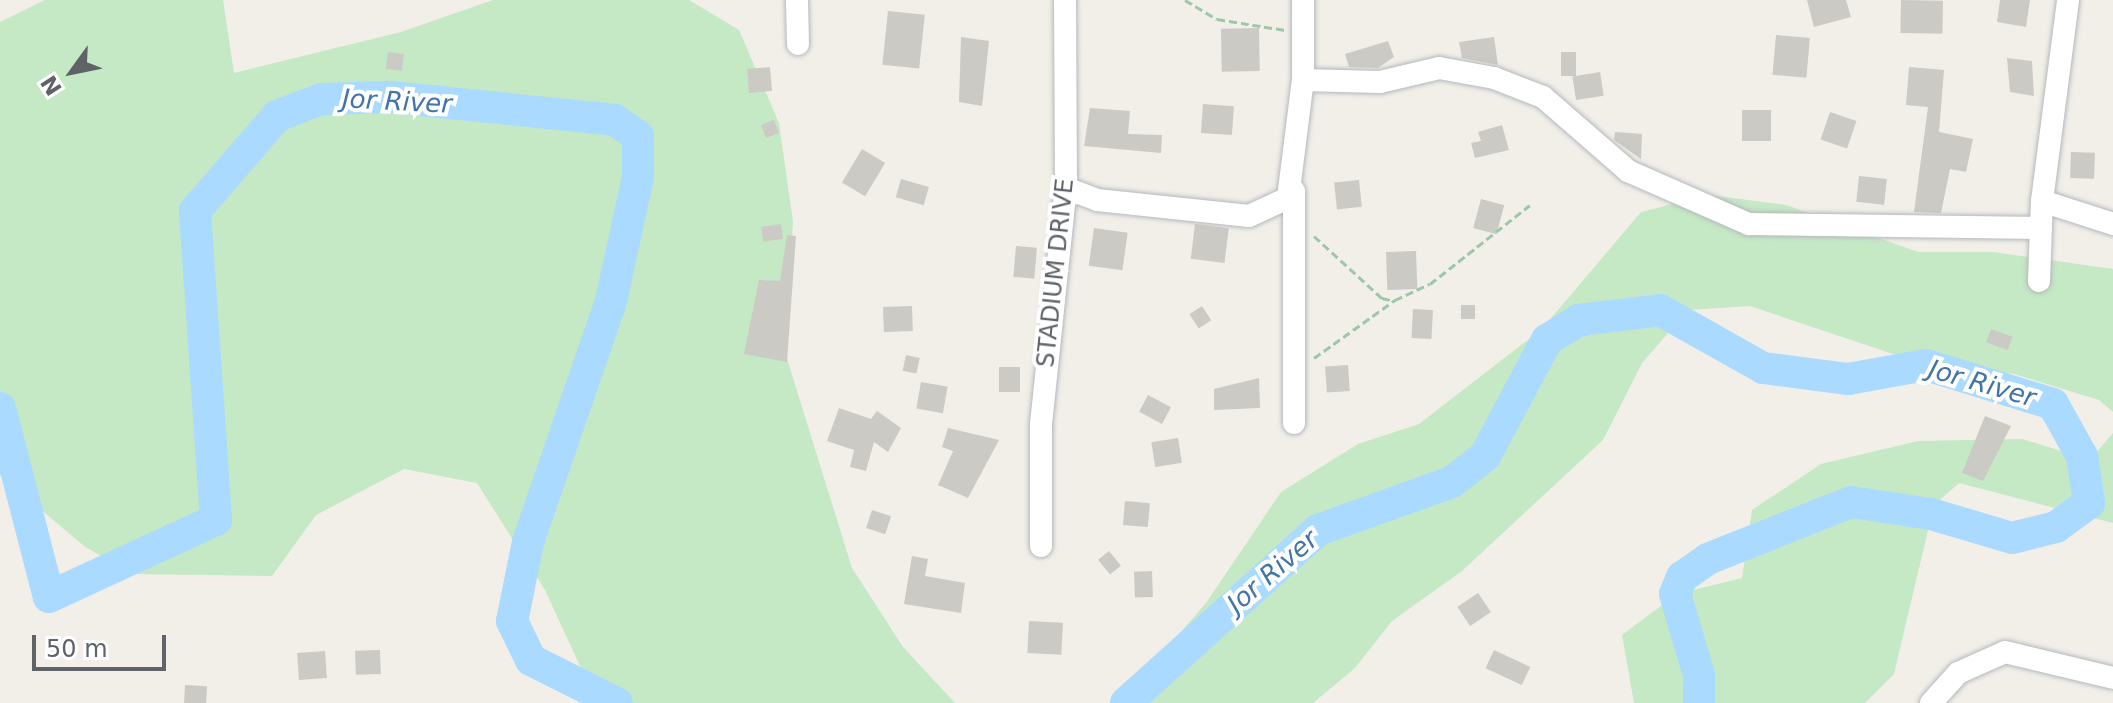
<!DOCTYPE html>
<style>
body{margin:0}
#map{position:relative;width:2113px;height:703px;overflow:hidden;background:#f1efe8;font-family:"DejaVu Sans",sans-serif}
div>[style]{position:absolute}
.green>*{inset:0;background:#c5e8c5}
.river>*{height:32px;margin:-16px;padding:0 16px;transform-origin:16px;border-radius:16px;background:#aadaff}
.building>*{inset:0;background:#cccac5;transform-origin:0 0}
.path>*{height:3px;margin-top:-1.5px;transform-origin:0;background:repeating-linear-gradient(90deg,#9cc7a9 0 8px,transparent 0 12px)}
.roads{filter:drop-shadow(0 0 2px #b5b8bc) drop-shadow(0 0 2px #b5b8bc)}
.street>*{height:22px;margin:-11px;padding:0 11px;transform-origin:11px;border-radius:11px;background:#fff}
span{translate:-50% -50%;white-space:nowrap;text-align:center;line-height:1.15;-webkit-text-stroke:8px #fff;paint-order:stroke}
.street-label{font-size:24px;color:#5f6368}
.water-label{font-size:26px;color:#4174aa;font-style:italic}
.north{position:absolute;left:32px;top:32px;width:80px;height:80px;-webkit-text-stroke:6px #fff;paint-order:stroke;rotate:237deg;font-size:22px;font-weight:700;line-height:32px;text-align:center;color:#5f6368}
.north::after{content:'';display:block;margin:auto;width:28px;height:36px;background:#5f6368;clip-path:polygon(50% 0,100% 100%,50% 72%,0 100%)}
.scale{position:absolute;left:32px;top:635px;width:134px;height:36px;box-sizing:border-box;border:4px solid #5f6368;border-top:0;padding-left:10px;font-size:24px;line-height:28px;white-space:nowrap;color:#5f6368;-webkit-text-stroke:6px #fff;paint-order:stroke}
</style>
<div id="map">
<div class="green">
<div style="clip-path:polygon(45px 0,223px 0,234px 73px,401px 32px,493px 0,689px 0,739px 30px,779px 123px,793px 222px,784px 349px,852px 568px,903px 647px,955px 703px,597px 703px,545px 590px,477px 483px,404px 469px,316px 515px,272px 576px,132px 574px,84px 546px,0 475px,0 22px)"></div>
<div style="clip-path:polygon(1709px 195px,1786px 205px,1918px 252px,1993px 252px,2113px 269px,2113px 412px,2099px 400px,2014px 374px,1920px 363px,1750px 306px,1688px 310px,1642px 363px,1603px 440px,1462px 571px,1392px 621px,1355px 668px,1313px 703px,1119px 703px,1206px 603px,1281px 492px,1358px 444px,1419px 424px,1542px 329px,1641px 212px)"></div>
<div style="clip-path:polygon(2113px 433px,2113px 523px,1959px 483px,1934px 505px,1894px 674px,1865px 703px,1634px 703px,1622px 635px,1677px 594px,1742px 578px,1752px 510px,1821px 464px,1918px 441px,2022px 439px,2090px 460px)"></div>
</div>
<div class="river">
<div style="left:0;top:408px;width:195px;rotate:75.5deg"></div>
<div style="left:49px;top:597px;width:184px;rotate:-24.8deg"></div>
<div style="left:216px;top:520px;width:310px;rotate:-93.9deg"></div>
<div style="left:195px;top:211px;width:125px;rotate:-49.2deg"></div>
<div style="left:277px;top:116px;width:47px;rotate:-21.1deg"></div>
<div style="left:321px;top:99px;width:69px;rotate:-1.7deg"></div>
<div style="left:390px;top:97px;width:226px;rotate:5.8deg"></div>
<div style="left:615px;top:120px;width:28px;rotate:35deg"></div>
<div style="left:638px;top:136px;width:41px;rotate:90deg"></div>
<div style="left:638px;top:177px;width:127px;rotate:102.3deg"></div>
<div style="left:611px;top:301px;width:255px;rotate:109deg"></div>
<div style="left:528px;top:542px;width:81px;rotate:101.4deg"></div>
<div style="left:512px;top:621px;width:43px;rotate:64deg"></div>
<div style="left:531px;top:660px;width:96px;rotate:26.6deg"></div>
<div style="left:1126px;top:703px;width:258px;rotate:-42deg"></div>
<div style="left:1318px;top:530px;width:142px;rotate:-19.7deg"></div>
<div style="left:1452px;top:482px;width:42px;rotate:-38.2deg"></div>
<div style="left:1485px;top:456px;width:132px;rotate:-61.9deg"></div>
<div style="left:1547px;top:340px;width:38px;rotate:-32deg"></div>
<div style="left:1579px;top:320px;width:82px;rotate:-7deg"></div>
<div style="left:1660px;top:310px;width:118px;rotate:29.4deg"></div>
<div style="left:1763px;top:368px;width:86px;rotate:7.4deg"></div>
<div style="left:1848px;top:379px;width:79px;rotate:-10.2deg"></div>
<div style="left:1926px;top:365px;width:133px;rotate:17.1deg"></div>
<div style="left:2053px;top:404px;width:60px;rotate:60.9deg"></div>
<div style="left:2082px;top:456px;width:48px;rotate:81.5deg"></div>
<div style="left:2089px;top:503px;width:41px;rotate:144deg"></div>
<div style="left:2056px;top:527px;width:45px;rotate:166deg"></div>
<div style="left:2012px;top:538px;width:84px;rotate:-163.5deg"></div>
<div style="left:1931px;top:514px;width:81px;rotate:-171.5deg"></div>
<div style="left:1851px;top:502px;width:154px;rotate:158.3deg"></div>
<div style="left:1708px;top:559px;width:32px;rotate:145deg"></div>
<div style="left:1682px;top:577px;width:18px;rotate:112deg"></div>
<div style="left:1675px;top:594px;width:84px;rotate:73.5deg"></div>
<div style="left:1699px;top:675px;width:28px;rotate:90deg"></div>
</div>
<div class="building">
<div style="clip-path:polygon(1807px 0,1846px 0,1851px 17px,1814px 27px)"></div>
<div style="left:1901px;top:0;width:42px;height:33px;rotate:1deg"></div>
<div style="clip-path:polygon(2000px 0,2030px 0,2026px 27px,1997px 22px)"></div>
<div style="left:888px;top:11px;width:37px;height:54px;rotate:6deg"></div>
<div style="left:1259px;top:28px;width:43px;height:38px;rotate:89deg"></div>
<div style="left:1776px;top:35px;width:34px;height:40px;rotate:5deg"></div>
<div style="clip-path:polygon(961px 37px,989px 41px,982px 106px,959px 102px)"></div>
<div style="clip-path:polygon(1494px 37px,1498px 65px,1462px 58px,1459px 42px)"></div>
<div style="clip-path:polygon(1388px 41px,1394px 57px,1378px 68px,1349px 67px,1345px 54px)"></div>
<div style="left:388px;top:52px;width:16px;height:17px;rotate:7deg"></div>
<div style="left:1561px;top:52px;width:15px;height:24px"></div>
<div style="clip-path:polygon(2007px 58px,2032px 61px,2034px 96px,2010px 92px)"></div>
<div style="left:770px;top:67px;width:24px;height:23px;rotate:85deg"></div>
<div style="clip-path:polygon(1909px 67px,1944px 70px,1939px 132px,1973px 139px,1966px 172px,1950px 169px,1941px 213px,1914px 212px,1928px 107px,1906px 105px)"></div>
<div style="left:1600px;top:72px;width:24px;height:28px;rotate:81deg"></div>
<div style="left:1203px;top:104px;width:31px;height:29px;rotate:4deg"></div>
<div style="clip-path:polygon(1090px 108px,1130px 111px,1128px 134px,1162px 135px,1161px 153px,1084px 146px)"></div>
<div style="left:1742px;top:110px;width:29px;height:31px"></div>
<div style="left:1830px;top:112px;width:28px;height:29px;rotate:19deg"></div>
<div style="left:774px;top:120px;width:14px;height:14px;rotate:69deg"></div>
<div style="clip-path:polygon(1502px 125px,1509px 150px,1475px 158px,1471px 143px,1481px 141px,1478px 132px)"></div>
<div style="clip-path:polygon(1615px 132px,1642px 134px,1641px 159px,1614px 140px)"></div>
<div style="left:862px;top:149px;width:27px;height:39px;rotate:31deg"></div>
<div style="left:2071px;top:152px;width:24px;height:26px;rotate:2deg"></div>
<div style="left:1859px;top:176px;width:28px;height:26px;rotate:6deg"></div>
<div style="left:901px;top:179px;width:29px;height:19px;rotate:16deg"></div>
<div style="left:1359px;top:180px;width:27px;height:25px;rotate:84deg"></div>
<div style="left:1481px;top:199px;width:24px;height:30px;rotate:15deg"></div>
<div style="left:781px;top:224px;width:15px;height:20px;rotate:82deg"></div>
<div style="left:1195px;top:224px;width:34px;height:35px;rotate:7deg"></div>
<div style="left:1094px;top:228px;width:34px;height:38px;rotate:8deg"></div>
<div style="clip-path:polygon(787px 235px,796px 236px,787px 362px,744px 354px,759px 280px,780px 281px)"></div>
<div style="left:1016px;top:246px;width:21px;height:31px;rotate:5deg"></div>
<div style="left:1416px;top:251px;width:38px;height:30px;rotate:88deg"></div>
<div style="left:1461px;top:305px;width:14px;height:14px"></div>
<div style="left:912px;top:306px;width:25px;height:29px;rotate:88deg"></div>
<div style="left:1202px;top:306px;width:17px;height:15px;rotate:57deg"></div>
<div style="left:1413px;top:309px;width:20px;height:29px;rotate:3deg"></div>
<div style="left:1991px;top:329px;width:23px;height:14px;rotate:20deg"></div>
<div style="left:906px;top:355px;width:14px;height:16px;rotate:12deg"></div>
<div style="left:1348px;top:365px;width:26px;height:23px;rotate:86deg"></div>
<div style="left:999px;top:367px;width:21px;height:25px"></div>
<div style="clip-path:polygon(1259px 378px,1260px 408px,1214px 410px,1214px 389px)"></div>
<div style="left:921px;top:382px;width:27px;height:27px;rotate:10deg"></div>
<div style="left:1148px;top:395px;width:26px;height:19px;rotate:28deg"></div>
<div style="clip-path:polygon(839px 408px,871px 419px,877px 411px,901px 428px,888px 452px,874px 442px,866px 471px,850px 467px,854px 450px,827px 441px)"></div>
<div style="clip-path:polygon(1985px 416px,2011px 426px,1983px 481px,1962px 473px)"></div>
<div style="clip-path:polygon(948px 428px,999px 440px,968px 498px,938px 485px,953px 451px,942px 447px)"></div>
<div style="left:1178px;top:438px;width:25px;height:27px;rotate:81deg"></div>
<div style="left:1125px;top:501px;width:25px;height:24px;rotate:5deg"></div>
<div style="left:872px;top:510px;width:20px;height:19px;rotate:18deg"></div>
<div style="left:1109px;top:551px;width:19px;height:14px;rotate:51deg"></div>
<div style="clip-path:polygon(912px 556px,928px 559px,925px 576px,965px 583px,961px 613px,904px 604px)"></div>
<div style="left:1152px;top:571px;width:26px;height:18px;rotate:88deg"></div>
<div style="left:1478px;top:593px;width:23px;height:25px;rotate:56deg"></div>
<div style="left:1029px;top:621px;width:34px;height:32px;rotate:3deg"></div>
<div style="left:380px;top:650px;width:24px;height:25px;rotate:88deg"></div>
<div style="left:1494px;top:650px;width:40px;height:20px;rotate:25deg"></div>
<div style="left:325px;top:651px;width:27px;height:28px;rotate:86deg"></div>
<div style="left:185px;top:685px;width:22px;height:18px;rotate:3deg"></div>
</div>
<div class="path">
<div style="left:1185px;top:0;width:37px;rotate:31deg"></div>
<div style="left:1217px;top:19px;width:69px;rotate:9.2deg"></div>
<div style="left:1314px;top:236px;width:92px;rotate:42.4deg"></div>
<div style="left:1382px;top:298px;width:12px;rotate:14deg"></div>
<div style="left:1314px;top:358px;width:100px;rotate:-35.6deg"></div>
<div style="left:1395px;top:300px;width:38px;rotate:-25deg"></div>
<div style="left:1430px;top:284px;width:127px;rotate:-38.3deg"></div>
</div>
<div class="roads">
<div class="street">
<div style="left:797px;top:0;width:44px;rotate:88.7deg"></div>
<div style="left:1303px;top:80px;width:77px;rotate:1.5deg"></div>
<div style="left:1380px;top:82px;width:61px;rotate:-13.3deg"></div>
<div style="left:1439px;top:68px;width:56px;rotate:10.3deg"></div>
<div style="left:1494px;top:78px;width:53px;rotate:21.2deg"></div>
<div style="left:1543px;top:97px;width:113px;rotate:41deg"></div>
<div style="left:1628px;top:171px;width:132px;rotate:23.7deg"></div>
<div style="left:1749px;top:224px;width:292px;rotate:0.8deg"></div>
<div style="left:1066px;top:188px;width:33px;rotate:21deg"></div>
<div style="left:1097px;top:200px;width:153px;rotate:6deg"></div>
<div style="left:1249px;top:216px;width:43px;rotate:-24.8deg"></div>
<div style="left:1288px;top:198px;width:119px;rotate:-82.8deg"></div>
<div style="left:1303px;top:80px;width:80px;rotate:-90deg"></div>
<div style="left:2042px;top:201px;width:75px;rotate:17.9deg"></div>
<div style="left:2039px;top:281px;width:80px;rotate:-87.9deg"></div>
<div style="left:2042px;top:201px;width:203px;rotate:-82.6deg"></div>
<div style="left:1294px;top:423px;width:232px;rotate:-90deg"></div>
<div style="left:1041px;top:546px;width:122px;rotate:-90deg"></div>
<div style="left:1041px;top:424px;width:237px;rotate:-84deg"></div>
<div style="left:1066px;top:188px;width:188px;rotate:-90.3deg"></div>
<div style="left:1931px;top:703px;width:40px;rotate:-48deg"></div>
<div style="left:1958px;top:673px;width:51px;rotate:-24.1deg"></div>
<div style="left:2005px;top:652px;width:111px;rotate:13.5deg"></div>
</div>
</div>
<div class="street-label">
<span style="left:1056px;top:273px;rotate:-84deg">STADIUM DRIVE</span>
</div>
<div class="water-label">
<span style="left:397px;top:102px;rotate:3deg">Jor River</span>
<span style="left:1982px;top:384px;rotate:16deg">Jor River</span>
<span style="left:1273px;top:572px;rotate:-41deg">Jor River</span>
</div>
<div class="north">N</div>
<div class="scale">50 m</div>
</div>
